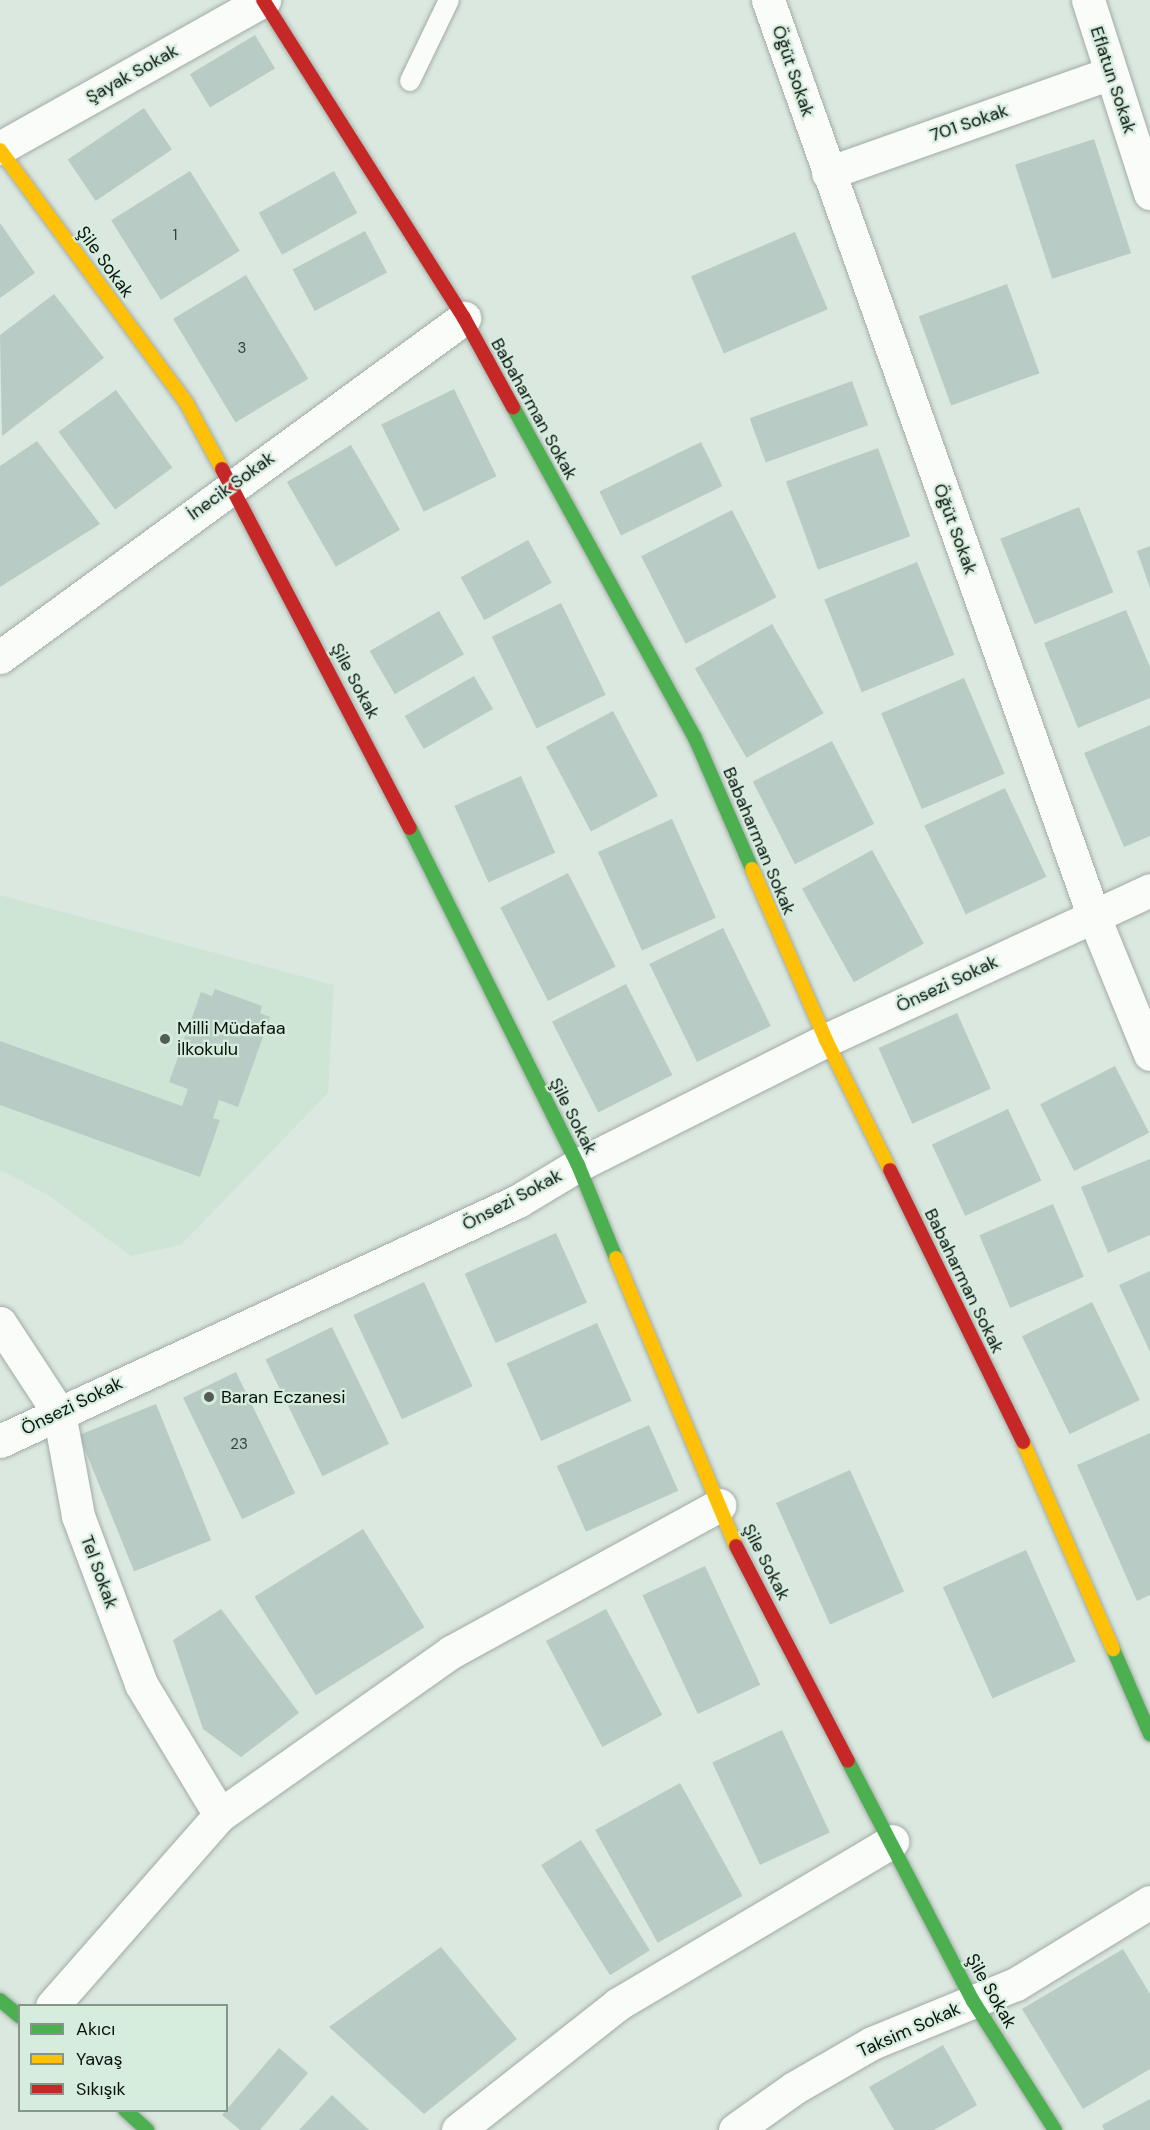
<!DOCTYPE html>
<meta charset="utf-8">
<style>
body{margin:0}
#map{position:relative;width:1150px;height:2130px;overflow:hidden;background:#dbe8df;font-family:"DM Sans",sans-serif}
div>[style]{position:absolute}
.built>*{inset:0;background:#cee5d6}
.building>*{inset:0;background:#b8ccc5;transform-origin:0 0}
.roads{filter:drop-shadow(0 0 2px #a1aba5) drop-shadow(0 0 2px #a1aba5)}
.lane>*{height:20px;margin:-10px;padding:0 10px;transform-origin:10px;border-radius:10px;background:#fafcfa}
.street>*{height:33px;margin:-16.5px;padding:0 16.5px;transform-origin:16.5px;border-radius:16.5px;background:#fafcfa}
.fast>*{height:14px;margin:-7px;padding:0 7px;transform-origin:7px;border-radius:7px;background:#4caf50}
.slow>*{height:14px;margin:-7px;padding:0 7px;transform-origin:7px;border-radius:7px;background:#ffc107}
.jam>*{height:14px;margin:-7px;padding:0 7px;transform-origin:7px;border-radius:7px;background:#c62828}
.dots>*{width:16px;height:16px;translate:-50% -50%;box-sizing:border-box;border:3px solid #d6edde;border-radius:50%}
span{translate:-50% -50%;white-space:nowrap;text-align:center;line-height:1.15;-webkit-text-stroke:4.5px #d6edde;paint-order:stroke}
.number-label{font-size:15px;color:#36403b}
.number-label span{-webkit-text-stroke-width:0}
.street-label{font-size:18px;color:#0a120d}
.poi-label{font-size:18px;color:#0a120d}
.left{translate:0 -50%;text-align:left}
.legend{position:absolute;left:18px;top:2004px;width:210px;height:108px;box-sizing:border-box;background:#d6edde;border:2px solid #84958a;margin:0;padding:8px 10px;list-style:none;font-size:18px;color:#0a120d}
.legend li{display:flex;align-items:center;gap:12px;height:30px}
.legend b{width:30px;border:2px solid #84958a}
</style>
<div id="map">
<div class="built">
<div style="clip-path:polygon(0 895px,334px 985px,328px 1093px,181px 1245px,131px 1256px,48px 1195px,0 1170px)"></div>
</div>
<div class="building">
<div style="left:255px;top:35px;width:39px;height:76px;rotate:59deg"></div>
<div style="left:144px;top:108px;width:50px;height:92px;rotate:56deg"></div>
<div style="left:1094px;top:139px;width:120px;height:83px;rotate:72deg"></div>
<div style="left:190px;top:171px;width:94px;height:93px;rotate:58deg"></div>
<div style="left:334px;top:171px;width:48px;height:86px;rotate:61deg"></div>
<div style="clip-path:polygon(0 223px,35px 273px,0 298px)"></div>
<div style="left:365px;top:231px;width:47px;height:82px;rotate:62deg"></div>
<div style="left:795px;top:232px;width:84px;height:113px;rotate:67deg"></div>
<div style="left:246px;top:275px;width:121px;height:85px;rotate:59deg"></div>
<div style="left:1007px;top:284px;width:95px;height:94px;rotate:70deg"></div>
<div style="clip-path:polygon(54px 294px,104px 358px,2px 436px,0 335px)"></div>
<div style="left:852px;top:381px;width:47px;height:109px;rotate:70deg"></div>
<div style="left:454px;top:389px;width:97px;height:81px;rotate:64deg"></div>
<div style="left:116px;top:390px;width:96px;height:71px;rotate:54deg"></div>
<div style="clip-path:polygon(37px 441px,100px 524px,0 587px,0 466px)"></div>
<div style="left:701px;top:442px;width:49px;height:113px;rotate:64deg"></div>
<div style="left:351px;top:445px;width:98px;height:74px;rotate:60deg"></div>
<div style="left:878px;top:448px;width:94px;height:98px;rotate:70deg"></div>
<div style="left:1079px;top:507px;width:92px;height:85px;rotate:68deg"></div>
<div style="left:732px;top:510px;width:98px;height:102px;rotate:63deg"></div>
<div style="left:528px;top:540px;width:49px;height:77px;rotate:61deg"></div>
<div style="clip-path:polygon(1150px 546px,1150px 588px,1137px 551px)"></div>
<div style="left:917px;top:562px;width:100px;height:100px;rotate:68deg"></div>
<div style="left:561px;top:603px;width:102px;height:77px;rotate:64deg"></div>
<div style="clip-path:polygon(1126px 610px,1150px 667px,1150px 698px,1078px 728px,1044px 643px)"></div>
<div style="left:439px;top:611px;width:50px;height:80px;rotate:60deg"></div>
<div style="left:772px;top:624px;width:103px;height:89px;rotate:60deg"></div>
<div style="left:474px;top:676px;width:38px;height:80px;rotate:60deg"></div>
<div style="left:964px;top:678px;width:104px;height:90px;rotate:67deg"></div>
<div style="left:613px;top:711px;width:96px;height:76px;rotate:62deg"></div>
<div style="clip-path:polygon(1150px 725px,1150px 836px,1124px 847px,1084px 753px)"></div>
<div style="left:832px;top:741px;width:93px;height:89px;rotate:63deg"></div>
<div style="left:521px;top:776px;width:84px;height:73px;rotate:66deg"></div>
<div style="left:1005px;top:788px;width:98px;height:89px;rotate:65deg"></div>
<div style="left:672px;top:819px;width:108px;height:81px;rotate:66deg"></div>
<div style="left:872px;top:850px;width:107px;height:80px;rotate:61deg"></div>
<div style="left:568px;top:873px;width:105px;height:76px;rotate:63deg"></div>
<div style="left:723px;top:928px;width:109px;height:82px;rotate:64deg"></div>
<div style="left:626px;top:984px;width:102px;height:83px;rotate:63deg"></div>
<div style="clip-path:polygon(215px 989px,262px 1006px,260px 1013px,270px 1017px,238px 1107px,219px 1100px,213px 1118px,220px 1120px,200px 1177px,0 1105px,0 1041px,182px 1106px,188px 1089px,169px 1082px,201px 992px,212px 996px)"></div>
<div style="left:957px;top:1013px;width:83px;height:86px;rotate:66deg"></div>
<div style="left:1115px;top:1066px;width:75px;height:84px;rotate:63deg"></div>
<div style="left:1008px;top:1109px;width:79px;height:84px;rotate:65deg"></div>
<div style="clip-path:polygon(1150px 1159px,1150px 1235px,1108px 1253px,1081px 1187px)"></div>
<div style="left:1053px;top:1204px;width:79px;height:80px;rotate:67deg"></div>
<div style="left:556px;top:1233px;width:76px;height:100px;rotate:66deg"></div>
<div style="clip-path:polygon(1150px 1271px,1150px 1352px,1119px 1285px)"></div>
<div style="left:424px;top:1282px;width:115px;height:78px;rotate:65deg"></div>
<div style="left:1092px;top:1302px;width:109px;height:78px;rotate:64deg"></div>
<div style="left:597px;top:1323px;width:85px;height:99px;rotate:66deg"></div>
<div style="left:332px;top:1327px;width:130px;height:74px;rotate:64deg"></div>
<div style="left:236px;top:1372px;width:135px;height:59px;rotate:64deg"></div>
<div style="left:156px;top:1404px;width:147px;height:83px;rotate:68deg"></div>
<div style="left:649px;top:1425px;width:72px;height:101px;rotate:66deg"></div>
<div style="clip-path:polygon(1150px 1433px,1150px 1595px,1137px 1601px,1077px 1465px)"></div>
<div style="left:850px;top:1470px;width:133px;height:81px;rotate:66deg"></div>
<div style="left:363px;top:1529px;width:116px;height:128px;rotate:58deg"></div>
<div style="left:1026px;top:1550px;width:122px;height:91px;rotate:66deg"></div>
<div style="left:705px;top:1566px;width:131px;height:69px;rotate:65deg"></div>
<div style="clip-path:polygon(221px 1609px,299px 1713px,241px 1757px,203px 1729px,173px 1640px)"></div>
<div style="left:606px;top:1609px;width:120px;height:68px;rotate:62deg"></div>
<div style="left:782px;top:1730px;width:113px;height:77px;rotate:65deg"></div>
<div style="left:680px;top:1783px;width:129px;height:97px;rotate:61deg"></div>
<div style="left:581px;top:1840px;width:130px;height:47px;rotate:58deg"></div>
<div style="clip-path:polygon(441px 1947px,517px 2039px,424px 2114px,329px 2027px)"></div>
<div style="clip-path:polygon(1123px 1949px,1150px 1994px,1150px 2069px,1083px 2109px,1022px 2009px)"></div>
<div style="clip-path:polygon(943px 2045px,977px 2105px,934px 2130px,894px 2130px,869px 2087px)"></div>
<div style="clip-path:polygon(279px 2048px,308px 2073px,260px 2130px,240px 2130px,222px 2115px)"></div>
<div style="clip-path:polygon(332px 2095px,369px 2130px,299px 2130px)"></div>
<div style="clip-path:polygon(1150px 2099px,1150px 2130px,1104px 2130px,1102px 2125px)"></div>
</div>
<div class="roads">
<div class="lane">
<div style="left:410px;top:81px;width:90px;rotate:-64.3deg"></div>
</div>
<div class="street">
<div style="left:768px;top:0;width:973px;rotate:70.43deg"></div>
<div style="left:1094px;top:917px;width:148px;rotate:67.8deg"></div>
<div style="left:1088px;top:0;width:203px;rotate:72.2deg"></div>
<div style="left:0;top:148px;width:303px;rotate:-29.3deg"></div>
<div style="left:828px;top:173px;width:299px;rotate:-19.5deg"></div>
<div style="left:0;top:657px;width:575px;rotate:-36.15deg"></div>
<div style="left:0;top:1323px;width:108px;rotate:56.8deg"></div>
<div style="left:59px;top:1413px;width:105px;rotate:79.5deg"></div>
<div style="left:78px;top:1516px;width:179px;rotate:69.4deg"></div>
<div style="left:141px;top:1684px;width:153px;rotate:58.9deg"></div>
<div style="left:0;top:1441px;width:571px;rotate:-24.86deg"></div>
<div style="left:518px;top:1201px;width:70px;rotate:-31deg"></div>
<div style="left:578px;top:1165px;width:278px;rotate:-26.7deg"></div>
<div style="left:826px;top:1040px;width:357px;rotate:-24.8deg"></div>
<div style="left:52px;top:2006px;width:254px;rotate:-48.7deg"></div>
<div style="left:220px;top:1815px;width:283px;rotate:-35.2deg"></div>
<div style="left:451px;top:1652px;width:306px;rotate:-28.7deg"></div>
<div style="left:458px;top:2130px;width:204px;rotate:-38.2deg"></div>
<div style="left:618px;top:2004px;width:319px;rotate:-30.7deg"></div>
<div style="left:735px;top:2130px;width:72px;rotate:-35.4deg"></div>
<div style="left:794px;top:2088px;width:90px;rotate:-30deg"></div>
<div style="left:872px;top:2043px;width:156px;rotate:-22.3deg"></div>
<div style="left:1016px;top:1984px;width:157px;rotate:-31.5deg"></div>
</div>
<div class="fast">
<div style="left:513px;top:407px;width:378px;rotate:61.2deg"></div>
<div style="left:695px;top:738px;width:143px;rotate:66.5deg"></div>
<div style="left:410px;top:828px;width:377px;rotate:63.5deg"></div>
<div style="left:578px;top:1165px;width:100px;rotate:67.8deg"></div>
<div style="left:1113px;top:1649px;width:93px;rotate:66.5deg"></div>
<div style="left:848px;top:1761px;width:271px;rotate:62.5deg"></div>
<div style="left:973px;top:2001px;width:153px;rotate:57.6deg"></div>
<div style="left:0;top:2000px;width:26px;rotate:40deg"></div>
<div style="left:125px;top:2110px;width:30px;rotate:42deg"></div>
</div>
<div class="slow">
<div style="left:0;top:150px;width:315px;rotate:53.6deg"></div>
<div style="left:187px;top:404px;width:74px;rotate:61.7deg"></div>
<div style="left:752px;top:869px;width:186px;rotate:66.6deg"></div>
<div style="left:826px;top:1040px;width:145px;rotate:63.8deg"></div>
<div style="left:616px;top:1258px;width:312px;rotate:67.4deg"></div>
<div style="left:1023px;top:1442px;width:226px;rotate:66.5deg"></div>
</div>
<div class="jam">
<div style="left:263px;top:0;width:376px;rotate:57.7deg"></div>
<div style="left:464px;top:318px;width:102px;rotate:61.2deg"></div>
<div style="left:222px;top:469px;width:405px;rotate:62.4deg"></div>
<div style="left:890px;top:1170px;width:303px;rotate:63.9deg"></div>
<div style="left:736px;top:1546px;width:242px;rotate:62.5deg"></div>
</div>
</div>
<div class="dots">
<div style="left:165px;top:1039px;background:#535d56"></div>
<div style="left:209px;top:1397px;background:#535d56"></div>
</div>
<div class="number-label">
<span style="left:175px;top:236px">1</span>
<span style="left:242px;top:349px">3</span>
<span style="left:239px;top:1445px">23</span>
</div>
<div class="street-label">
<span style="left:793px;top:71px;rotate:71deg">Öğüt Sokak</span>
<span style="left:132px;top:74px;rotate:-29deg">Şayak Sokak</span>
<span style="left:1113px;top:80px;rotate:72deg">Eflatun Sokak</span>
<span style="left:969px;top:123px;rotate:-19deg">701 Sokak</span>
<span style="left:105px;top:262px;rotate:54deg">Şile Sokak</span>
<span style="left:534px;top:409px;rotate:61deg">Babaharman Sokak</span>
<span style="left:231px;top:486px;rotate:-36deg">İnecik Sokak</span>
<span style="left:955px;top:529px;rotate:70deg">Öğüt Sokak</span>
<span style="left:355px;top:681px;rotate:62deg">Şile Sokak</span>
<span style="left:759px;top:841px;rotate:67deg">Babaharman Sokak</span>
<span style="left:947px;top:984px;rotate:-25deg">Önsezi Sokak</span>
<span style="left:573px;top:1116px;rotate:63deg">Şile Sokak</span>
<span style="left:512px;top:1200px;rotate:-28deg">Önsezi Sokak</span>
<span style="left:964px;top:1281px;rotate:64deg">Babaharman Sokak</span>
<span style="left:72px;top:1406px;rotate:-26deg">Önsezi Sokak</span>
<span style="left:766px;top:1562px;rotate:63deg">Şile Sokak</span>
<span style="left:99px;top:1572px;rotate:70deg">Tel Sokak</span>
<span style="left:991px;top:1991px;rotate:60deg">Şile Sokak</span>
<span style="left:909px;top:2030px;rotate:-24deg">Taksim Sokak</span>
</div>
<div class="poi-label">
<span class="left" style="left:177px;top:1039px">Milli Müdafaa<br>İlkokulu</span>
<span class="left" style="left:221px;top:1397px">Baran Eczanesi</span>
</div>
<ul class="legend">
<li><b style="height:8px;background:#4caf50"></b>Akıcı</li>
<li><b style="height:8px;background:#ffc107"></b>Yavaş</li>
<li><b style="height:8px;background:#c62828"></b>Sıkışık</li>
</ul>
</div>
